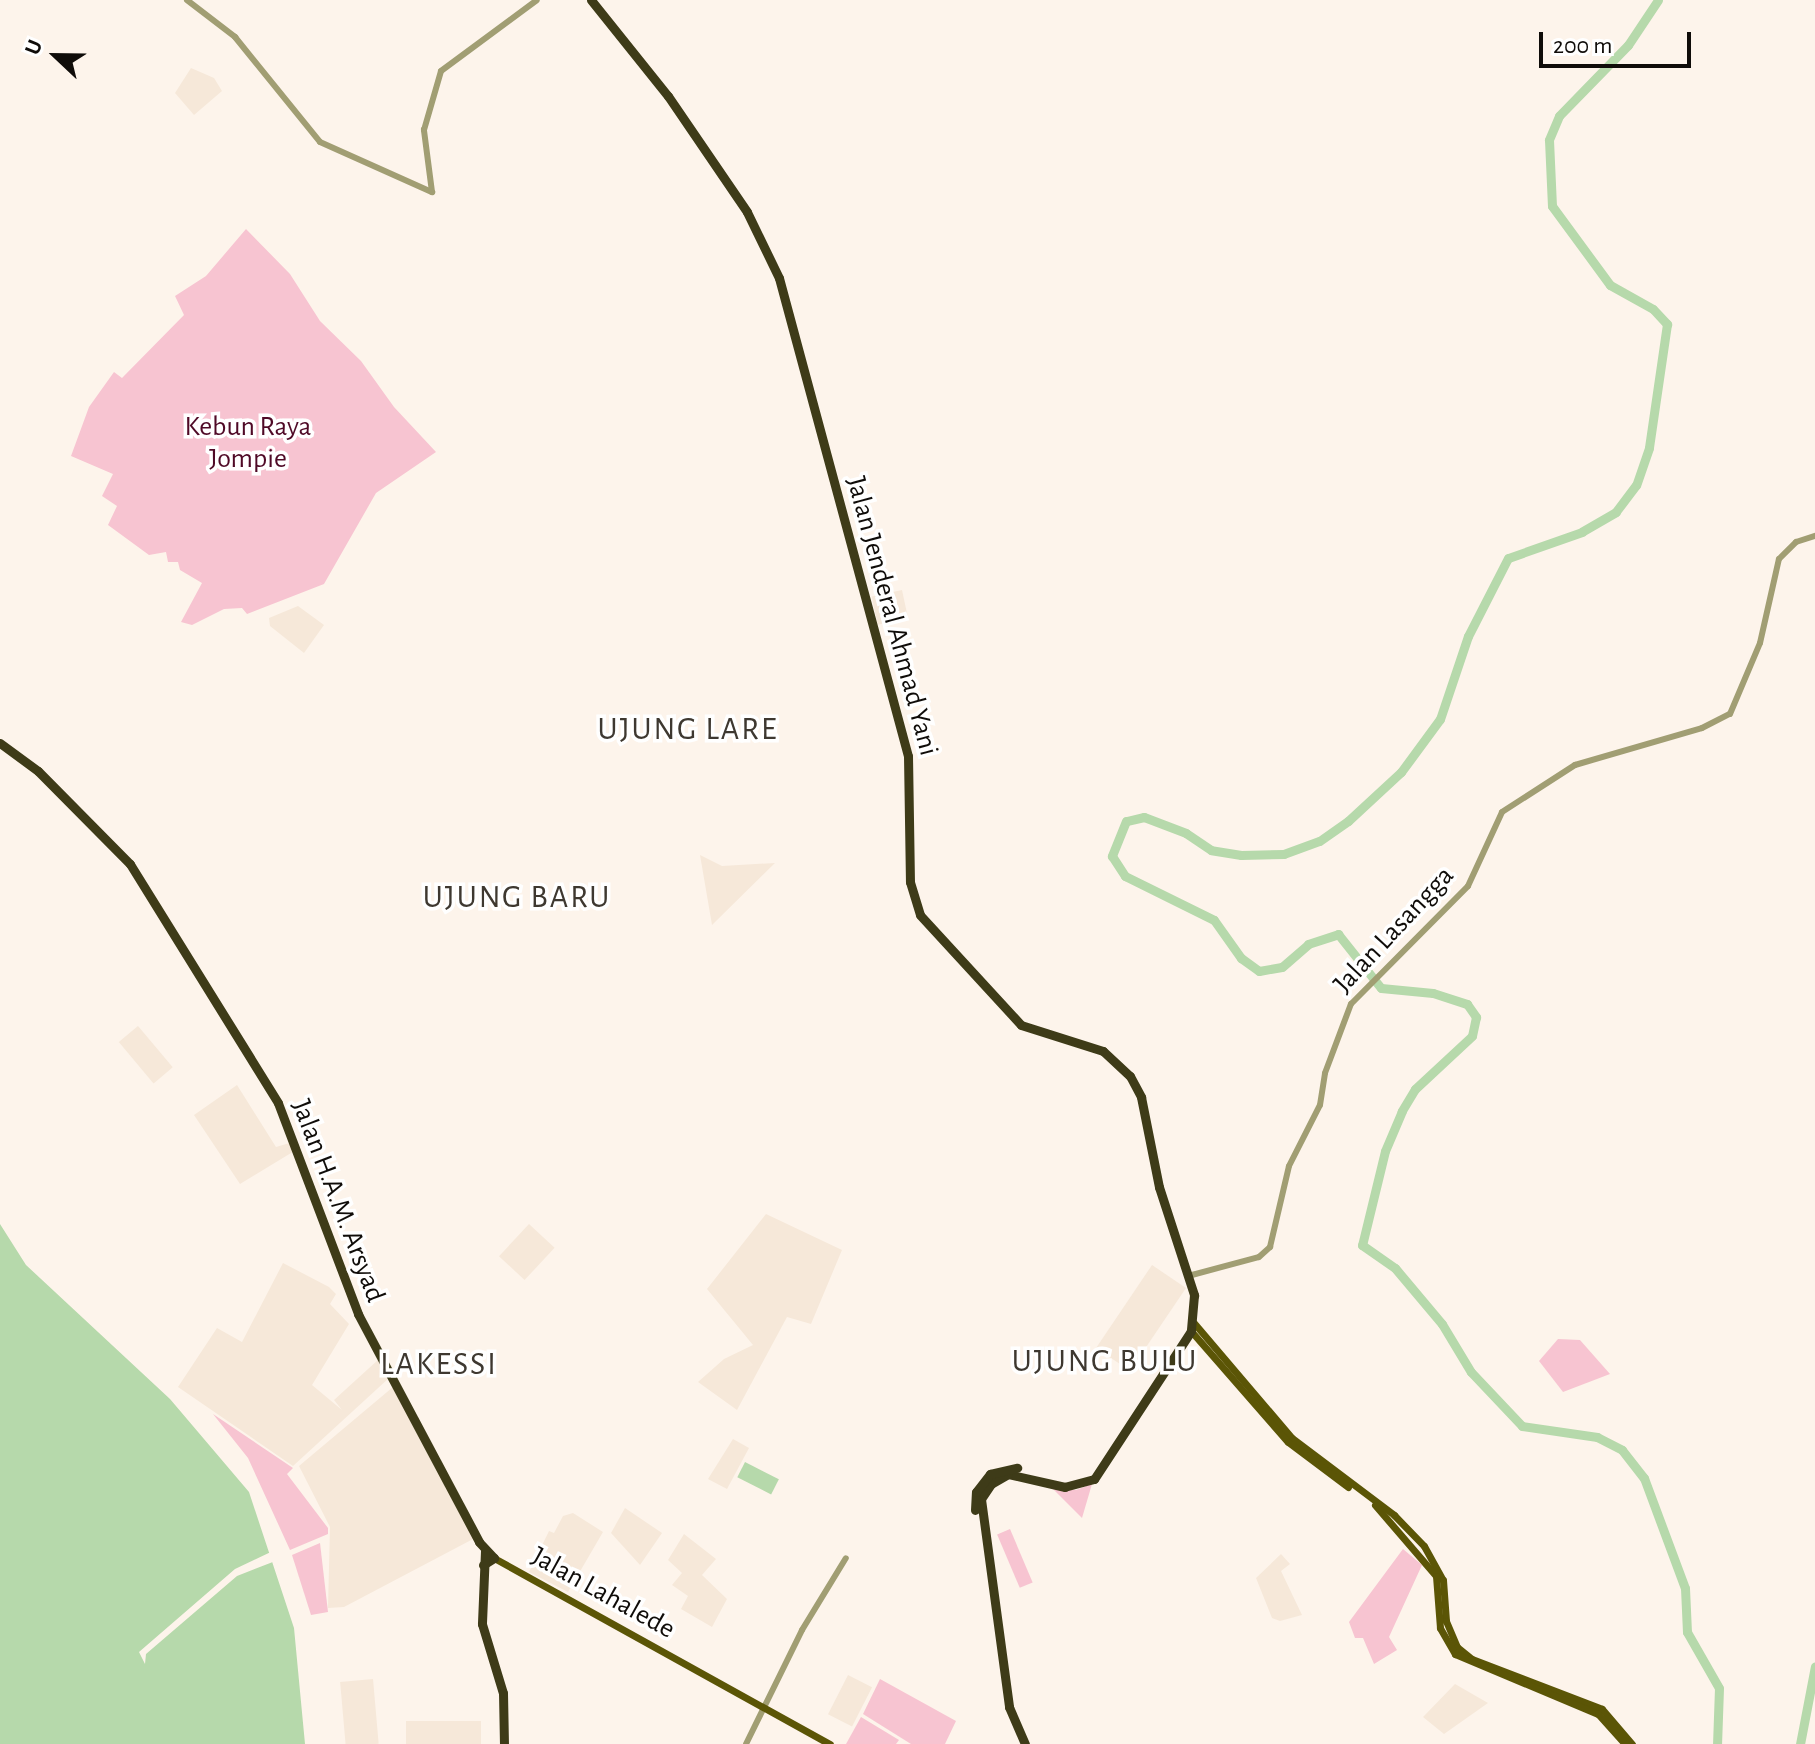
<!DOCTYPE html>
<style>
body{margin:0}
#map{position:relative;width:1815px;height:1744px;overflow:hidden;background:#fdf4eb;font-family:"Alegreya Sans",sans-serif}
div>[style]{position:absolute}
.built>*{inset:0;background:#f6e8d9;transform-origin:0 0}
.green>*{inset:0;background:#f7c4d1;transform-origin:0 0}
.water>*{inset:0;background:#b6d9ab;transform-origin:0 0}
.pier>*{inset:0;background:#fdf4eb}
.river>*{height:9px;margin:-4.5px;padding:0 4.5px;transform-origin:4.5px;border-radius:4.5px;background:#b6d9ab}
.minor>*{height:6px;margin:-3px;padding:0 3px;transform-origin:3px;border-radius:3px;background:#a19e73}
.major>*{height:7px;margin:-3.5px;padding:0 3.5px;transform-origin:3.5px;border-radius:3.5px;background:#5b5506}
.highway>*{height:9px;margin:-4.5px;padding:0 4.5px;transform-origin:4.5px;border-radius:4.5px;background:#3e3b18}
span{translate:-50% -50%;white-space:nowrap;text-align:center;line-height:1.15;-webkit-text-stroke:7px #fff;paint-order:stroke}
.park-label{font-size:28px;color:#4f0926}
.street-label{font-size:28px;color:#0f0c09}
.quarter-label{font-size:32px;color:#3e3830;letter-spacing:2px}
.north{position:absolute;left:16px;top:16px;width:80px;height:80px;-webkit-text-stroke:6px #fff;paint-order:stroke;rotate:292deg;font-size:22px;font-weight:700;line-height:32px;text-align:center;color:#0f0c09}
.north::after{content:'';display:block;margin:auto;width:28px;height:36px;background:#0f0c09;clip-path:polygon(50% 0,100% 100%,50% 72%,0 100%)}
.scale{position:absolute;left:1539px;top:32px;width:152px;height:36px;box-sizing:border-box;border:4px solid #0f0c09;border-top:0;padding-left:10px;font-size:24px;line-height:28px;white-space:nowrap;color:#0f0c09;-webkit-text-stroke:6px #fff;paint-order:stroke}
</style>
<div id="map">
<div class="built">
<div style="clip-path:polygon(191px 68px,214px 78px,222px 91px,194px 115px,175px 93px)"></div>
<div style="left:902px;top:590px;width:29px;height:31px;rotate:78deg"></div>
<div style="clip-path:polygon(298px 606px,324px 625px,304px 653px,270px 626px,269px 618px)"></div>
<div style="clip-path:polygon(700px 855px,722px 866px,775px 863px,712px 925px)"></div>
<div style="left:138px;top:1026px;width:54px;height:25px;rotate:50deg"></div>
<div style="clip-path:polygon(237px 1085px,276px 1147px,293px 1142px,296px 1150px,240px 1184px,194px 1115px)"></div>
<div style="clip-path:polygon(766px 1214px,842px 1250px,811px 1324px,787px 1317px,737px 1410px,698px 1382px,724px 1359px,753px 1345px,707px 1289px)"></div>
<div style="left:529px;top:1224px;width:35px;height:44px;rotate:43deg"></div>
<div style="clip-path:polygon(283px 1263px,329px 1287px,336px 1294px,330px 1304px,349px 1324px,312px 1385px,342px 1410px,334px 1400px,379px 1359px,389px 1378px,293px 1466px,178px 1387px,217px 1328px,242px 1342px)"></div>
<div style="left:1152px;top:1265px;width:41px;height:100px;rotate:34deg"></div>
<div style="clip-path:polygon(393px 1387px,475px 1538px,344px 1607px,328px 1608px,330px 1527px,299px 1466px)"></div>
<div style="clip-path:polygon(733px 1439px,749px 1448px,727px 1489px,708px 1479px)"></div>
<div style="clip-path:polygon(625px 1508px,662px 1533px,640px 1565px,611px 1533px)"></div>
<div style="clip-path:polygon(573px 1513px,603px 1532px,568px 1592px,529px 1572px,549px 1531px,554px 1533px,563px 1516px)"></div>
<div style="clip-path:polygon(684px 1534px,716px 1559px,702px 1575px,727px 1599px,712px 1627px,681px 1609px,688px 1596px,672px 1585px,682px 1573px,668px 1560px)"></div>
<div style="clip-path:polygon(1281px 1554px,1290px 1564px,1281px 1571px,1302px 1615px,1280px 1621px,1272px 1618px,1256px 1578px)"></div>
<div style="left:848px;top:1675px;width:27px;height:44px;rotate:27deg"></div>
<div style="left:373px;top:1679px;width:65px;height:33px;rotate:85deg"></div>
<div style="clip-path:polygon(1455px 1684px,1488px 1703px,1444px 1734px,1423px 1717px)"></div>
<div style="left:481px;top:1721px;width:23px;height:75px;rotate:90deg"></div>
</div>
<div class="green">
<div style="clip-path:polygon(246px 229px,290px 274px,320px 321px,361px 361px,394px 407px,436px 452px,376px 493px,324px 584px,247px 614px,242px 608px,224px 609px,192px 625px,181px 622px,202px 583px,180px 570px,178px 562px,168px 562px,166px 552px,149px 555px,108px 525px,117px 506px,102px 496px,113px 474px,71px 456px,89px 407px,114px 372px,122px 378px,184px 315px,175px 296px,206px 276px)"></div>
<div style="clip-path:polygon(1558px 1339px,1580px 1340px,1610px 1374px,1563px 1392px,1539px 1361px)"></div>
<div style="clip-path:polygon(213px 1414px,293px 1468px,287px 1474px,328px 1528px,328px 1534px,290px 1550px,248px 1458px)"></div>
<div style="clip-path:polygon(1092px 1484px,1082px 1518px,1051px 1487px,1076px 1490px)"></div>
<div style="left:1010px;top:1529px;width:58px;height:14px;rotate:67deg"></div>
<div style="clip-path:polygon(320px 1543px,328px 1612px,311px 1615px,292px 1555px)"></div>
<div style="clip-path:polygon(1403px 1549px,1422px 1565px,1389px 1637px,1397px 1650px,1374px 1664px,1363px 1638px,1355px 1638px,1349px 1622px)"></div>
<div style="clip-path:polygon(880px 1679px,956px 1721px,945px 1744px,911px 1744px,863px 1714px)"></div>
<div style="clip-path:polygon(861px 1717px,899px 1740px,896px 1744px,846px 1744px)"></div>
</div>
<div class="water">
<div style="clip-path:polygon(0 1224px,26px 1265px,170px 1399px,249px 1492px,294px 1628px,305px 1744px,0 1744px)"></div>
<div style="left:745px;top:1462px;width:38px;height:17px;rotate:27deg"></div>
</div>
<div class="pier">
<div style="clip-path:polygon(275px 1550px,278px 1560px,237px 1576px,146px 1654px,145px 1664px,139px 1652px,235px 1569px)"></div>
</div>
<div class="river">
<div style="left:1658px;top:0;width:54px;rotate:123.7deg"></div>
<div style="left:1628px;top:45px;width:99px;rotate:134.2deg"></div>
<div style="left:1559px;top:116px;width:26px;rotate:113deg"></div>
<div style="left:1549px;top:140px;width:66px;rotate:87.4deg"></div>
<div style="left:1552px;top:206px;width:98px;rotate:53.7deg"></div>
<div style="left:1610px;top:285px;width:49px;rotate:29.2deg"></div>
<div style="left:1653px;top:309px;width:21px;rotate:47deg"></div>
<div style="left:1667px;top:324px;width:125px;rotate:98.3deg"></div>
<div style="left:1649px;top:448px;width:39px;rotate:109deg"></div>
<div style="left:1636px;top:485px;width:34px;rotate:127deg"></div>
<div style="left:1616px;top:512px;width:39px;rotate:150deg"></div>
<div style="left:1582px;top:532px;width:78px;rotate:160.6deg"></div>
<div style="left:1508px;top:558px;width:88px;rotate:117.1deg"></div>
<div style="left:1468px;top:636px;width:88px;rotate:108.6deg"></div>
<div style="left:1440px;top:719px;width:66px;rotate:126.3deg"></div>
<div style="left:1401px;top:772px;width:72px;rotate:137.2deg"></div>
<div style="left:1348px;top:821px;width:35px;rotate:145deg"></div>
<div style="left:1319px;top:841px;width:37px;rotate:160deg"></div>
<div style="left:1284px;top:854px;width:43px;rotate:178.7deg"></div>
<div style="left:1241px;top:855px;width:30px;rotate:-171deg"></div>
<div style="left:1211px;top:850px;width:30px;rotate:-146deg"></div>
<div style="left:1186px;top:833px;width:45px;rotate:-159.1deg"></div>
<div style="left:1144px;top:817px;width:18px;rotate:167deg"></div>
<div style="left:1126px;top:821px;width:38px;rotate:112deg"></div>
<div style="left:1112px;top:856px;width:24px;rotate:57deg"></div>
<div style="left:1125px;top:876px;width:99px;rotate:26.3deg"></div>
<div style="left:1214px;top:920px;width:47px;rotate:54.6deg"></div>
<div style="left:1241px;top:958px;width:22px;rotate:36deg"></div>
<div style="left:1259px;top:971px;width:23px;rotate:-10deg"></div>
<div style="left:1282px;top:967px;width:35px;rotate:-41deg"></div>
<div style="left:1308px;top:944px;width:32px;rotate:-18deg"></div>
<div style="left:1338px;top:934px;width:69px;rotate:51.5deg"></div>
<div style="left:1381px;top:988px;width:52px;rotate:5.5deg"></div>
<div style="left:1433px;top:993px;width:36px;rotate:18deg"></div>
<div style="left:1467px;top:1004px;width:16px;rotate:55deg"></div>
<div style="left:1476px;top:1017px;width:19px;rotate:102deg"></div>
<div style="left:1472px;top:1036px;width:78px;rotate:137.1deg"></div>
<div style="left:1415px;top:1089px;width:26px;rotate:121deg"></div>
<div style="left:1402px;top:1111px;width:43px;rotate:113deg"></div>
<div style="left:1385px;top:1151px;width:97px;rotate:103.7deg"></div>
<div style="left:1362px;top:1245px;width:40px;rotate:34.9deg"></div>
<div style="left:1395px;top:1268px;width:73px;rotate:50deg"></div>
<div style="left:1442px;top:1324px;width:56px;rotate:58.9deg"></div>
<div style="left:1471px;top:1372px;width:74px;rotate:46.6deg"></div>
<div style="left:1522px;top:1426px;width:76px;rotate:8.3deg"></div>
<div style="left:1597px;top:1437px;width:28px;rotate:27deg"></div>
<div style="left:1622px;top:1450px;width:36px;rotate:52deg"></div>
<div style="left:1644px;top:1478px;width:117px;rotate:69.6deg"></div>
<div style="left:1685px;top:1588px;width:44px;rotate:87.4deg"></div>
<div style="left:1687px;top:1632px;width:64px;rotate:60.3deg"></div>
<div style="left:1719px;top:1688px;width:56px;rotate:92deg"></div>
<div style="left:1800px;top:1744px;width:79px;rotate:-79.1deg"></div>
</div>
<div class="minor">
<div style="left:187px;top:0;width:61px;rotate:37.6deg"></div>
<div style="left:235px;top:37px;width:135px;rotate:51deg"></div>
<div style="left:320px;top:142px;width:123px;rotate:24.1deg"></div>
<div style="left:432px;top:192px;width:63px;rotate:-97.4deg"></div>
<div style="left:424px;top:130px;width:61px;rotate:-73.9deg"></div>
<div style="left:441px;top:71px;width:119px;rotate:-36.5deg"></div>
<div style="left:1188px;top:1276px;width:73px;rotate:-15deg"></div>
<div style="left:1259px;top:1257px;width:15px;rotate:-42deg"></div>
<div style="left:1270px;top:1247px;width:83px;rotate:-76.8deg"></div>
<div style="left:1289px;top:1166px;width:68px;rotate:-63.1deg"></div>
<div style="left:1320px;top:1105px;width:32px;rotate:-81deg"></div>
<div style="left:1325px;top:1073px;width:74px;rotate:-69.4deg"></div>
<div style="left:1351px;top:1004px;width:166px;rotate:-45.2deg"></div>
<div style="left:1468px;top:886px;width:81px;rotate:-65.3deg"></div>
<div style="left:1502px;top:812px;width:87px;rotate:-32.8deg"></div>
<div style="left:1575px;top:765px;width:132px;rotate:-16.2deg"></div>
<div style="left:1702px;top:728px;width:31px;rotate:-27deg"></div>
<div style="left:1730px;top:714px;width:77px;rotate:-67.1deg"></div>
<div style="left:1760px;top:643px;width:86px;rotate:-77.3deg"></div>
<div style="left:1779px;top:559px;width:24px;rotate:-45deg"></div>
<div style="left:1796px;top:542px;width:20px;rotate:-18deg"></div>
<div style="left:746px;top:1744px;width:127px;rotate:-63.8deg"></div>
<div style="left:802px;top:1630px;width:84px;rotate:-58.6deg"></div>
</div>
<div class="major">
<div style="left:1194px;top:1323px;width:151px;rotate:49.6deg"></div>
<div style="left:1292px;top:1438px;width:128px;rotate:37deg"></div>
<div style="left:1394px;top:1515px;width:43px;rotate:45.9deg"></div>
<div style="left:1424px;top:1546px;width:39px;rotate:61deg"></div>
<div style="left:1443px;top:1580px;width:41px;rotate:85.8deg"></div>
<div style="left:1446px;top:1621px;width:28px;rotate:67deg"></div>
<div style="left:1457px;top:1647px;width:19px;rotate:39deg"></div>
<div style="left:1472px;top:1659px;width:139px;rotate:21deg"></div>
<div style="left:1602px;top:1709px;width:46px;rotate:49.4deg"></div>
<div style="left:1191px;top:1331px;width:147px;rotate:48.9deg"></div>
<div style="left:1288px;top:1442px;width:75px;rotate:36.9deg"></div>
<div style="left:1375px;top:1505px;width:94px;rotate:49.3deg"></div>
<div style="left:1436px;top:1576px;width:52px;rotate:85.6deg"></div>
<div style="left:1440px;top:1628px;width:30px;rotate:60deg"></div>
<div style="left:1455px;top:1654px;width:155px;rotate:22.8deg"></div>
<div style="left:1598px;top:1714px;width:40px;rotate:48deg"></div>
<div style="left:494px;top:1558px;width:384px;rotate:29deg"></div>
</div>
<div class="highway">
<div style="left:591px;top:0;width:123px;rotate:51.3deg"></div>
<div style="left:668px;top:96px;width:140px;rotate:55.7deg"></div>
<div style="left:747px;top:212px;width:73px;rotate:64.1deg"></div>
<div style="left:779px;top:278px;width:495px;rotate:74.9deg"></div>
<div style="left:908px;top:756px;width:126px;rotate:89.1deg"></div>
<div style="left:910px;top:882px;width:34px;rotate:73deg"></div>
<div style="left:920px;top:915px;width:149px;rotate:47.4deg"></div>
<div style="left:1021px;top:1025px;width:86px;rotate:17.6deg"></div>
<div style="left:1103px;top:1051px;width:37px;rotate:43deg"></div>
<div style="left:1130px;top:1076px;width:24px;rotate:62deg"></div>
<div style="left:1141px;top:1097px;width:92px;rotate:78.7deg"></div>
<div style="left:1159px;top:1187px;width:114px;rotate:72deg"></div>
<div style="left:1194px;top:1295px;width:36px;rotate:95deg"></div>
<div style="left:1191px;top:1331px;width:177px;rotate:123.2deg"></div>
<div style="left:1094px;top:1479px;width:30px;rotate:165deg"></div>
<div style="left:1065px;top:1487px;width:58px;rotate:-167.2deg"></div>
<div style="left:1008px;top:1474px;width:20px;rotate:150deg"></div>
<div style="left:991px;top:1484px;width:18px;rotate:124deg"></div>
<div style="left:981px;top:1499px;width:210px;rotate:82.3deg"></div>
<div style="left:1009px;top:1707px;width:40px;rotate:66.6deg"></div>
<div style="left:0;top:743px;width:47px;rotate:36.4deg"></div>
<div style="left:38px;top:771px;width:131px;rotate:45.3deg"></div>
<div style="left:130px;top:864px;width:281px;rotate:58.2deg"></div>
<div style="left:278px;top:1103px;width:226px;rotate:69.2deg"></div>
<div style="left:358px;top:1314px;width:258px;rotate:62deg"></div>
<div style="left:479px;top:1542px;width:22px;rotate:47deg"></div>
<div style="left:494px;top:1558px;width:13px;rotate:148deg"></div>
<div style="left:975px;top:1510px;width:18px;rotate:-87deg"></div>
<div style="left:976px;top:1492px;width:23px;rotate:-52deg"></div>
<div style="left:990px;top:1474px;width:28px;rotate:-13deg"></div>
<div style="left:485px;top:1551px;width:73px;rotate:92.4deg"></div>
<div style="left:482px;top:1624px;width:72px;rotate:73.1deg"></div>
<div style="left:503px;top:1693px;width:51px;rotate:88.9deg"></div>
</div>
<div class="park-label">
<span style="left:248px;top:443px">Kebun Raya<br>Jompie</span>
</div>
<div class="street-label">
<span style="left:892px;top:616px;rotate:75deg">Jalan Jenderal Ahmad Yani</span>
<span style="left:1394px;top:930px;rotate:-47deg">Jalan Lasangga</span>
<span style="left:338px;top:1201px;rotate:69deg">Jalan H.A.M. Arsyad</span>
<span style="left:603px;top:1593px;rotate:29deg">Jalan Lahalede</span>
</div>
<div class="quarter-label">
<span style="left:688px;top:729px">UJUNG LARE</span>
<span style="left:517px;top:897px">UJUNG BARU</span>
<span style="left:1105px;top:1361px">UJUNG BULU</span>
<span style="left:439px;top:1364px">LAKESSI</span>
</div>
<div class="north">U</div>
<div class="scale">200 m</div>
</div>
